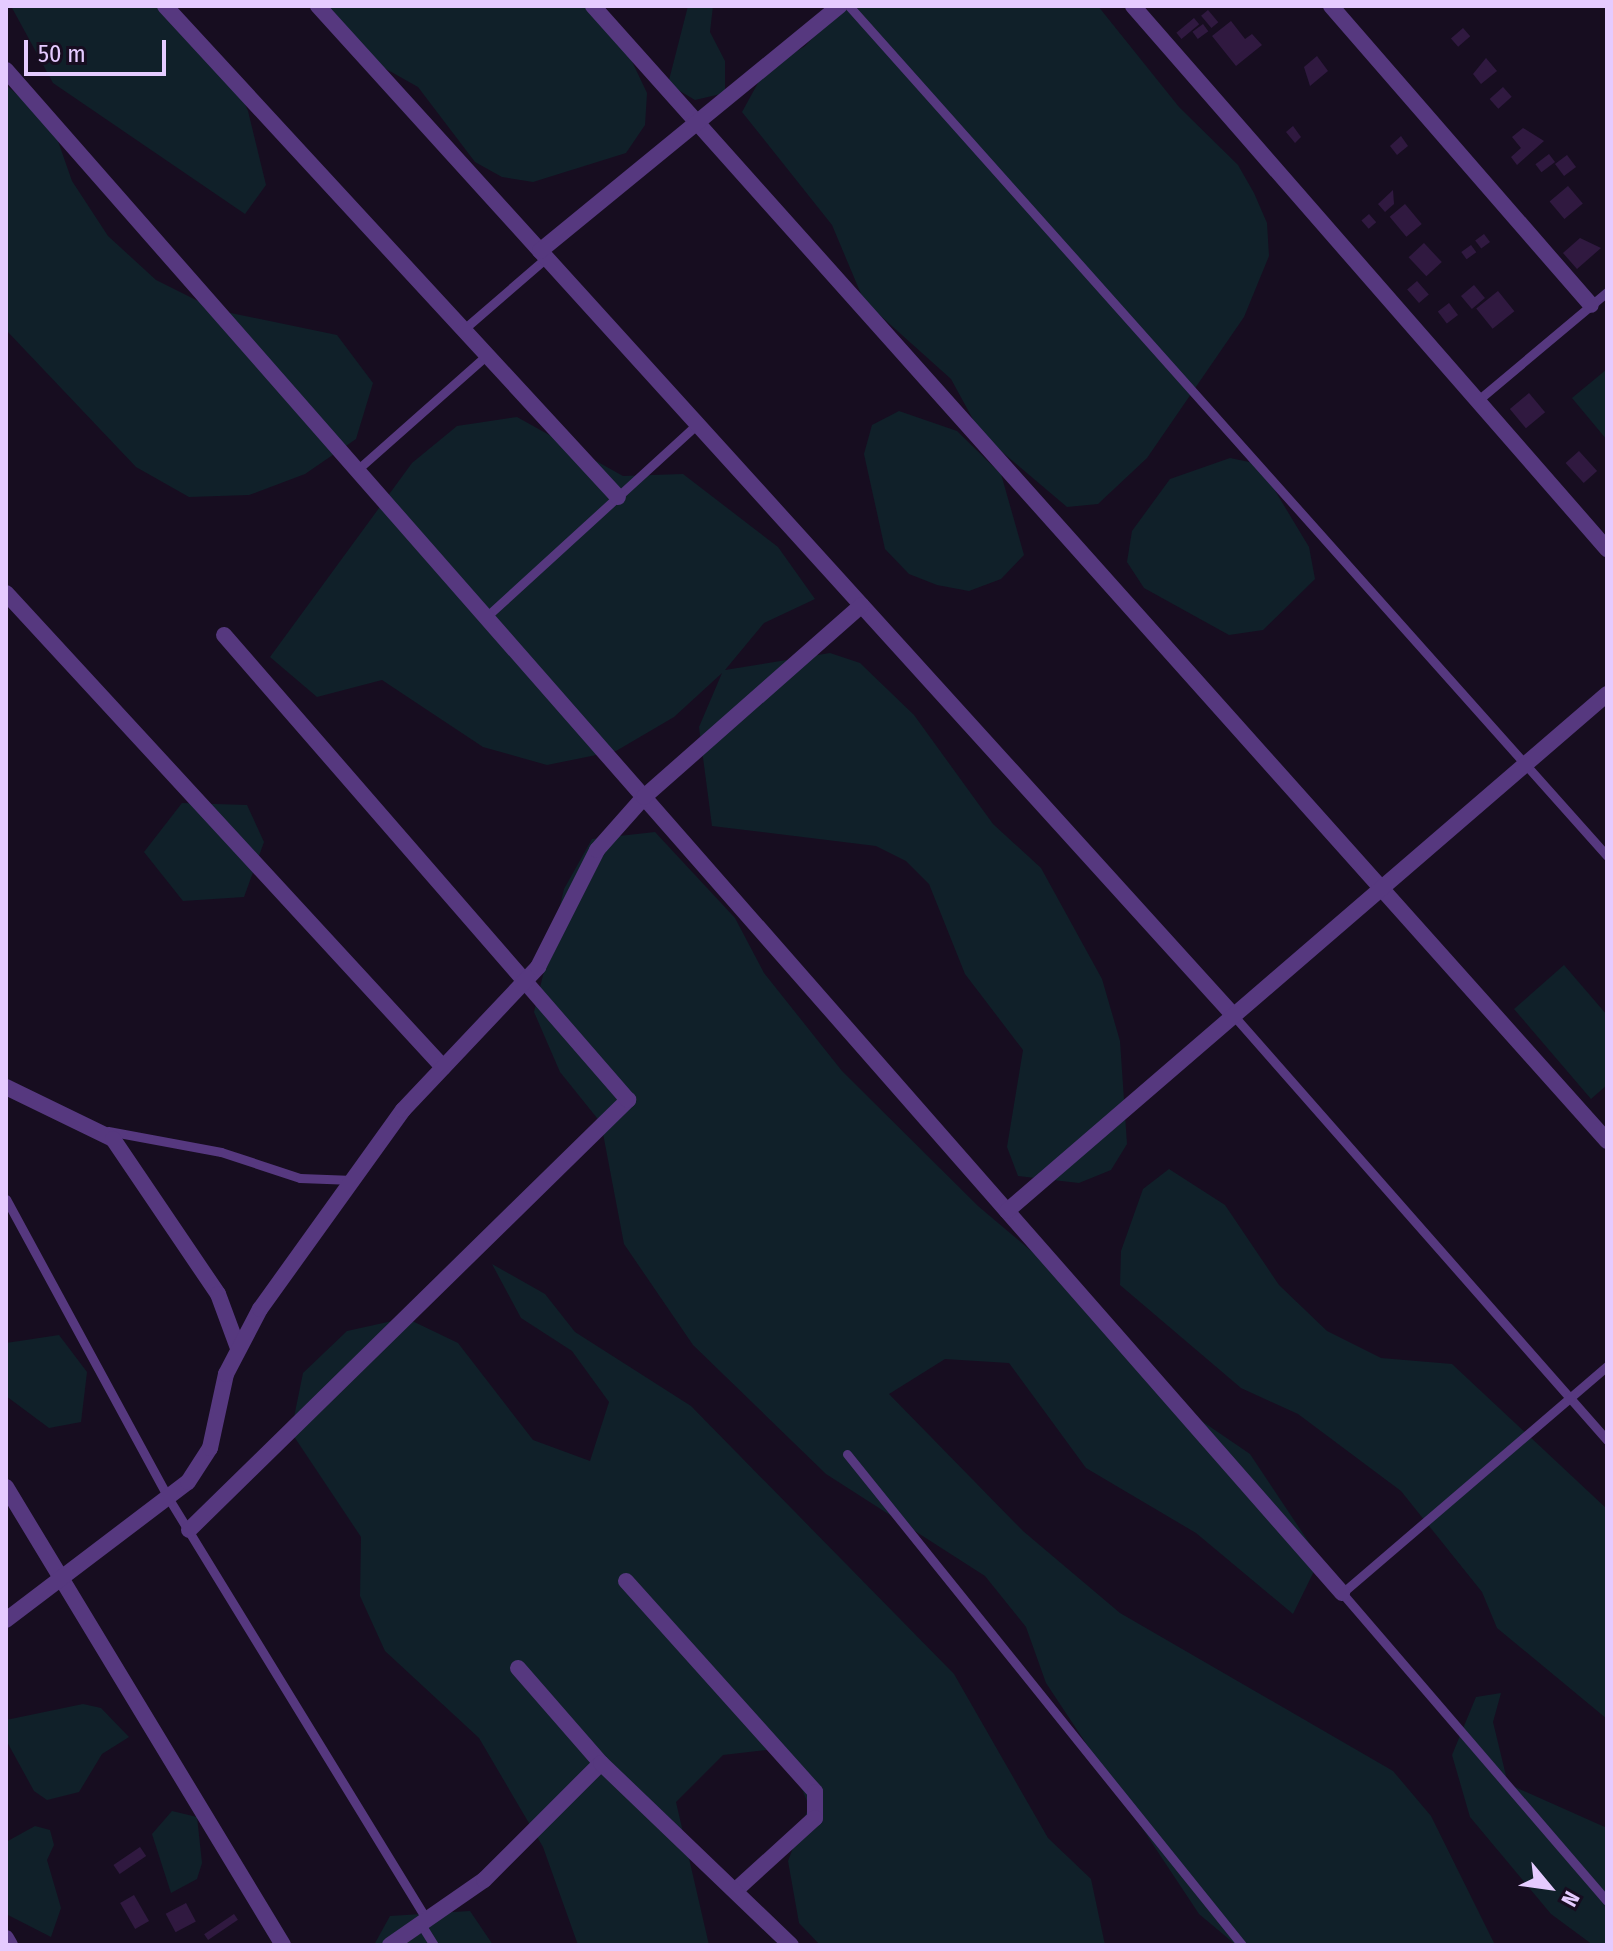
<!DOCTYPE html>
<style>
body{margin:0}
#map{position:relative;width:1613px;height:1951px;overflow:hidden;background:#170d20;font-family:"Fira Sans Condensed",sans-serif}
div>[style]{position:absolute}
.green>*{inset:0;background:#102029}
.building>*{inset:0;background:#301940;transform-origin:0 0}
.service>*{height:9px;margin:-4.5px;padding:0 4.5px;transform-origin:4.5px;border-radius:4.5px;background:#56387f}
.minor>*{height:16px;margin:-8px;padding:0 8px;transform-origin:8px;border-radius:8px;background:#56387f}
span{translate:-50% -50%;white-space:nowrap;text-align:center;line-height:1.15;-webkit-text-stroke:8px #170d20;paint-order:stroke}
.frame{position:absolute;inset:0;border:8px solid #e5cbff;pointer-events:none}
.north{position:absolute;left:1509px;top:1847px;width:80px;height:80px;-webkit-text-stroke:6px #170d20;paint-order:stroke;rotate:119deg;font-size:22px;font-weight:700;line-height:32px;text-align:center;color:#e5cbff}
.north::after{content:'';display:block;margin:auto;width:28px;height:36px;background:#e5cbff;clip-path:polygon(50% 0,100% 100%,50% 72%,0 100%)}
.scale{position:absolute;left:24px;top:40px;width:142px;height:36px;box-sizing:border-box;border:4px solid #e5cbff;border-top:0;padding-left:10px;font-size:24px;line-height:28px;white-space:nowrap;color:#e5cbff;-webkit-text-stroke:6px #170d20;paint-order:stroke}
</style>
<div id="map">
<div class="green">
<div style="clip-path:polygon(11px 6px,162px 6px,236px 83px,248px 111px,266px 185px,245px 214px,53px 83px)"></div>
<div style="clip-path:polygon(320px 6px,588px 6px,619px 34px,647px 93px,645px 125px,626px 153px,533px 182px,502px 177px,475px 162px,418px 87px,363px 56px)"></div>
<div style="clip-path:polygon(688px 6px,713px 6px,710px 32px,725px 61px,725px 93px,695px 100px,668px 84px)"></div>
<div style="clip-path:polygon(843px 6px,1098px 6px,1179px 107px,1238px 165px,1254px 193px,1267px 223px,1269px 256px,1244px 317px,1147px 458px,1098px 504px,1067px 507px,981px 434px,951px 379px,864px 301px,832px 225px,742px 112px,764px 72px,805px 46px)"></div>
<div style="clip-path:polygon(6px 85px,52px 124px,72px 181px,108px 236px,156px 280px,216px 310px,337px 335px,373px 383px,356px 439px,305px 474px,249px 495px,189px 497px,136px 467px,6px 330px)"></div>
<div style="clip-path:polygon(1607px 369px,1607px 440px,1572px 398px)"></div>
<div style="clip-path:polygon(899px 411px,957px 431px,1001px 474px,1024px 555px,1001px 579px,969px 591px,937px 585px,909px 574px,885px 549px,864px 454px,872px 425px)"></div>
<div style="clip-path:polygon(517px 417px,623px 476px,683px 474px,778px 547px,815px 599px,764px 623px,725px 670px,830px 653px,860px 663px,914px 715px,993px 824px,1041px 868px,1102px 979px,1120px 1041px,1127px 1144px,1111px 1170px,1079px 1183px,1018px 1176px,1007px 1147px,1023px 1050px,965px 974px,929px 884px,906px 861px,876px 846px,712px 826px,699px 727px,722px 673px,674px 717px,616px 751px,547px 765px,483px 747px,382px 680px,317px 697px,270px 657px,412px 463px,457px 426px)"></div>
<div style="clip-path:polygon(1230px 458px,1259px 464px,1309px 547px,1315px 579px,1263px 630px,1229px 635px,1144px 588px,1127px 562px,1132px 531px,1170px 479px)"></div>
<div style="clip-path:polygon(182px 803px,247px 805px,264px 842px,244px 897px,183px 901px,144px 852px)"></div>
<div style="clip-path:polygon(655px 832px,735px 918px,764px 973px,842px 1071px,978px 1206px,1075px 1288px,1149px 1385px,1250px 1454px,1320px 1559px,1293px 1614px,1196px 1533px,1086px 1468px,1009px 1363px,945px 1359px,889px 1394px,1023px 1531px,1120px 1613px,1393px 1771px,1431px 1816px,1495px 1945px,1236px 1945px,1199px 1914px,1046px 1683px,1026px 1627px,985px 1576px,826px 1474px,693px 1345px,624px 1244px,601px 1123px,560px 1072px,534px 1012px,564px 889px,592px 839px)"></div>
<div style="clip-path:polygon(1564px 965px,1607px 1015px,1607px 1085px,1591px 1099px,1514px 1009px)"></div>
<div style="clip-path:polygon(1169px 1169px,1225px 1205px,1279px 1285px,1327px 1331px,1381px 1358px,1452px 1364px,1607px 1509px,1607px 1719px,1497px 1628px,1482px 1592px,1401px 1491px,1298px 1414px,1241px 1388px,1120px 1285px,1121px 1251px,1143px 1189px)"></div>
<div style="clip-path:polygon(492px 1264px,545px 1294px,575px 1332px,691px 1406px,954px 1674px,1048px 1838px,1091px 1879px,1105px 1945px,820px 1945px,799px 1923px,788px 1861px,809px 1806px,785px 1748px,723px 1755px,676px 1802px,709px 1945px,578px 1945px,543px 1847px,479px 1738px,385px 1651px,360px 1596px,361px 1537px,291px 1432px,303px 1373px,347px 1331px,406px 1318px,458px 1343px,533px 1440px,590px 1461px,609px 1402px,572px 1351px,521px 1318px)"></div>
<div style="clip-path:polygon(59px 1335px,87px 1372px,81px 1422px,49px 1428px,6px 1396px,6px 1343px)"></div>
<div style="clip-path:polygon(1501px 1693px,1493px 1722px,1508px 1784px,1607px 1828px,1607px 1945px,1593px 1945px,1551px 1914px,1470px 1817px,1452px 1755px,1476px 1697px)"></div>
<div style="clip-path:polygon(83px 1704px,101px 1708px,129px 1737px,102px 1754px,79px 1792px,47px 1800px,34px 1791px,6px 1740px,6px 1720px)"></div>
<div style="clip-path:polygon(172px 1811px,197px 1817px,202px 1863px,197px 1879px,171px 1893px,152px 1834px)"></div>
<div style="clip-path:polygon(35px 1826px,50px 1830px,54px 1845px,47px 1860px,61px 1908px,51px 1937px,6px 1914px,6px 1842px)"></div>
<div style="clip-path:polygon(470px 1911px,493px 1945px,374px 1945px,390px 1916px)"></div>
</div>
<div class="building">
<div style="left:1208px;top:10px;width:16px;height:9px;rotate:50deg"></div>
<div style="left:1194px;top:18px;width:8px;height:23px;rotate:50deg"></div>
<div style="clip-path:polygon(1231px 21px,1245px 39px,1252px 34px,1262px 45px,1236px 66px,1212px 36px)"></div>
<div style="left:1203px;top:24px;width:9px;height:13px;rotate:54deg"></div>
<div style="left:1463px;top:28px;width:11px;height:16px;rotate:49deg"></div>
<div style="clip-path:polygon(1317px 56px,1328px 71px,1310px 86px,1304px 67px)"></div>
<div style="clip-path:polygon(1486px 58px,1497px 71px,1481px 84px,1473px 74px)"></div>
<div style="left:1503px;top:87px;width:13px;height:18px;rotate:48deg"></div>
<div style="clip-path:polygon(1293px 126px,1301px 137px,1295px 143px,1286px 132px)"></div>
<div style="clip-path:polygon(1523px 128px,1544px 141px,1517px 165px,1511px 157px,1521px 148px,1512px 137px)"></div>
<div style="clip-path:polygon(1401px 136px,1408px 146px,1397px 155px,1390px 146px)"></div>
<div style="left:1549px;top:154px;width:10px;height:17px;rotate:53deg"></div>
<div style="left:1567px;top:155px;width:15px;height:15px;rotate:53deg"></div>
<div style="left:1568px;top:186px;width:23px;height:24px;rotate:50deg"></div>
<div style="clip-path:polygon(1393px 190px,1394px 204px,1385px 212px,1378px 204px)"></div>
<div style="left:1405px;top:204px;width:26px;height:20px;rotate:50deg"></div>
<div style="left:1369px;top:214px;width:11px;height:10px;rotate:49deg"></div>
<div style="left:1484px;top:234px;width:10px;height:11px;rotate:53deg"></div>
<div style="clip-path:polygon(1580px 238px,1601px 248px,1577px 269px,1563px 253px)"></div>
<div style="left:1424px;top:243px;width:26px;height:21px;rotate:47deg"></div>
<div style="left:1471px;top:245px;width:9px;height:12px;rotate:54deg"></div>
<div style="left:1417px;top:281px;width:18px;height:13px;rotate:49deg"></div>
<div style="left:1474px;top:285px;width:17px;height:17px;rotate:50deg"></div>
<div style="left:1498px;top:291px;width:26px;height:28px;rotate:51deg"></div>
<div style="left:1449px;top:303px;width:15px;height:14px;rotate:53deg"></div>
<div style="left:1529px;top:393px;width:25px;height:25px;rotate:50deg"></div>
<div style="left:1579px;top:451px;width:27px;height:18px;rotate:48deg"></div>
<div style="left:140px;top:1847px;width:11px;height:32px;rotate:56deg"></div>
<div style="left:134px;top:1895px;width:30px;height:16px;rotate:60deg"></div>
<div style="left:186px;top:1903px;width:21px;height:23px;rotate:62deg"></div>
<div style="left:234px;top:1914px;width:7px;height:36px;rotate:56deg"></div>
</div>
<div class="service">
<div style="left:849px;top:6px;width:1139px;rotate:48.27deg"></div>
<div style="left:464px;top:329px;width:108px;rotate:-40.9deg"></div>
<div style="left:1477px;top:401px;width:170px;rotate:-40deg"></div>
<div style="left:357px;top:470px;width:174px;rotate:-41.5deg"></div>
<div style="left:486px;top:617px;width:286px;rotate:-42.4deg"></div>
<div style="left:1234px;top:1016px;width:565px;rotate:48.66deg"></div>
<div style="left:108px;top:1131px;width:115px;rotate:10.5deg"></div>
<div style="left:221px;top:1152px;width:83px;rotate:18.2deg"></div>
<div style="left:300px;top:1178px;width:53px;rotate:2.2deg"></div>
<div style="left:6px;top:1199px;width:341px;rotate:61.5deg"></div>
<div style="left:169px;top:1499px;width:495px;rotate:58.5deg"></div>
<div style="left:1607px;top:1366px;width:349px;rotate:139.4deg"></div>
<div style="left:1342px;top:1593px;width:406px;rotate:49.3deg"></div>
<div style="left:847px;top:1454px;width:630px;rotate:51.18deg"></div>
<div style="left:422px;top:1926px;width:22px;rotate:58deg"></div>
</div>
<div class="minor">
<div style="left:165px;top:6px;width:668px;rotate:47.31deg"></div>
<div style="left:318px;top:6px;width:1364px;rotate:47.79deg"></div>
<div style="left:593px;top:6px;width:1522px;rotate:48.22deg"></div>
<div style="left:1133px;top:6px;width:721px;rotate:48.88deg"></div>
<div style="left:1331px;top:6px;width:396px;rotate:49deg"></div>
<div style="left:6px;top:70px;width:2026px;rotate:48.74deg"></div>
<div style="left:540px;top:251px;width:387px;rotate:-39.3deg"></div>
<div style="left:6px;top:593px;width:645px;rotate:47.33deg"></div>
<div style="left:6px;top:1087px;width:119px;rotate:25.9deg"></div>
<div style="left:113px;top:1139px;width:187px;rotate:55.9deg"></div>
<div style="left:218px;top:1294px;width:58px;rotate:69.7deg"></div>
<div style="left:1007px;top:1211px;width:792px;rotate:-40.75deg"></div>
<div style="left:6px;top:1487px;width:535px;rotate:58.83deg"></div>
<div style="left:189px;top:1530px;width:615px;rotate:-44.41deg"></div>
<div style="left:628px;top:1100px;width:616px;rotate:-130.98deg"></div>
<div style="left:626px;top:1581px;width:283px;rotate:48.1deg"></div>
<div style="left:815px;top:1792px;width:26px;rotate:90deg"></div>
<div style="left:815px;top:1818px;width:107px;rotate:137.7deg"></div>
<div style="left:6px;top:1620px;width:228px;rotate:-37.2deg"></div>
<div style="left:188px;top:1482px;width:40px;rotate:-57.1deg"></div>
<div style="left:210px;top:1448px;width:76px;rotate:-77.8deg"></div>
<div style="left:226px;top:1374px;width:73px;rotate:-62.4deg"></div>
<div style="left:260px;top:1309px;width:245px;rotate:-54.3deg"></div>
<div style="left:403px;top:1110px;width:197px;rotate:-46.6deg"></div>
<div style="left:538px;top:967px;width:131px;rotate:-63.2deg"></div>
<div style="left:597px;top:850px;width:71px;rotate:-48.4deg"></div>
<div style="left:644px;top:797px;width:290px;rotate:-41.4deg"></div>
<div style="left:518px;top:1668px;width:126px;rotate:48.9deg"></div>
<div style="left:6px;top:1938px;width:8px;rotate:60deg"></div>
<div style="left:390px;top:1945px;width:114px;rotate:-34.7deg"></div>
<div style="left:484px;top:1880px;width:165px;rotate:-45deg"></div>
<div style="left:601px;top:1763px;width:263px;rotate:43.8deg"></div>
</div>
<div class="frame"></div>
<div class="north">N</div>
<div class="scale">50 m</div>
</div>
